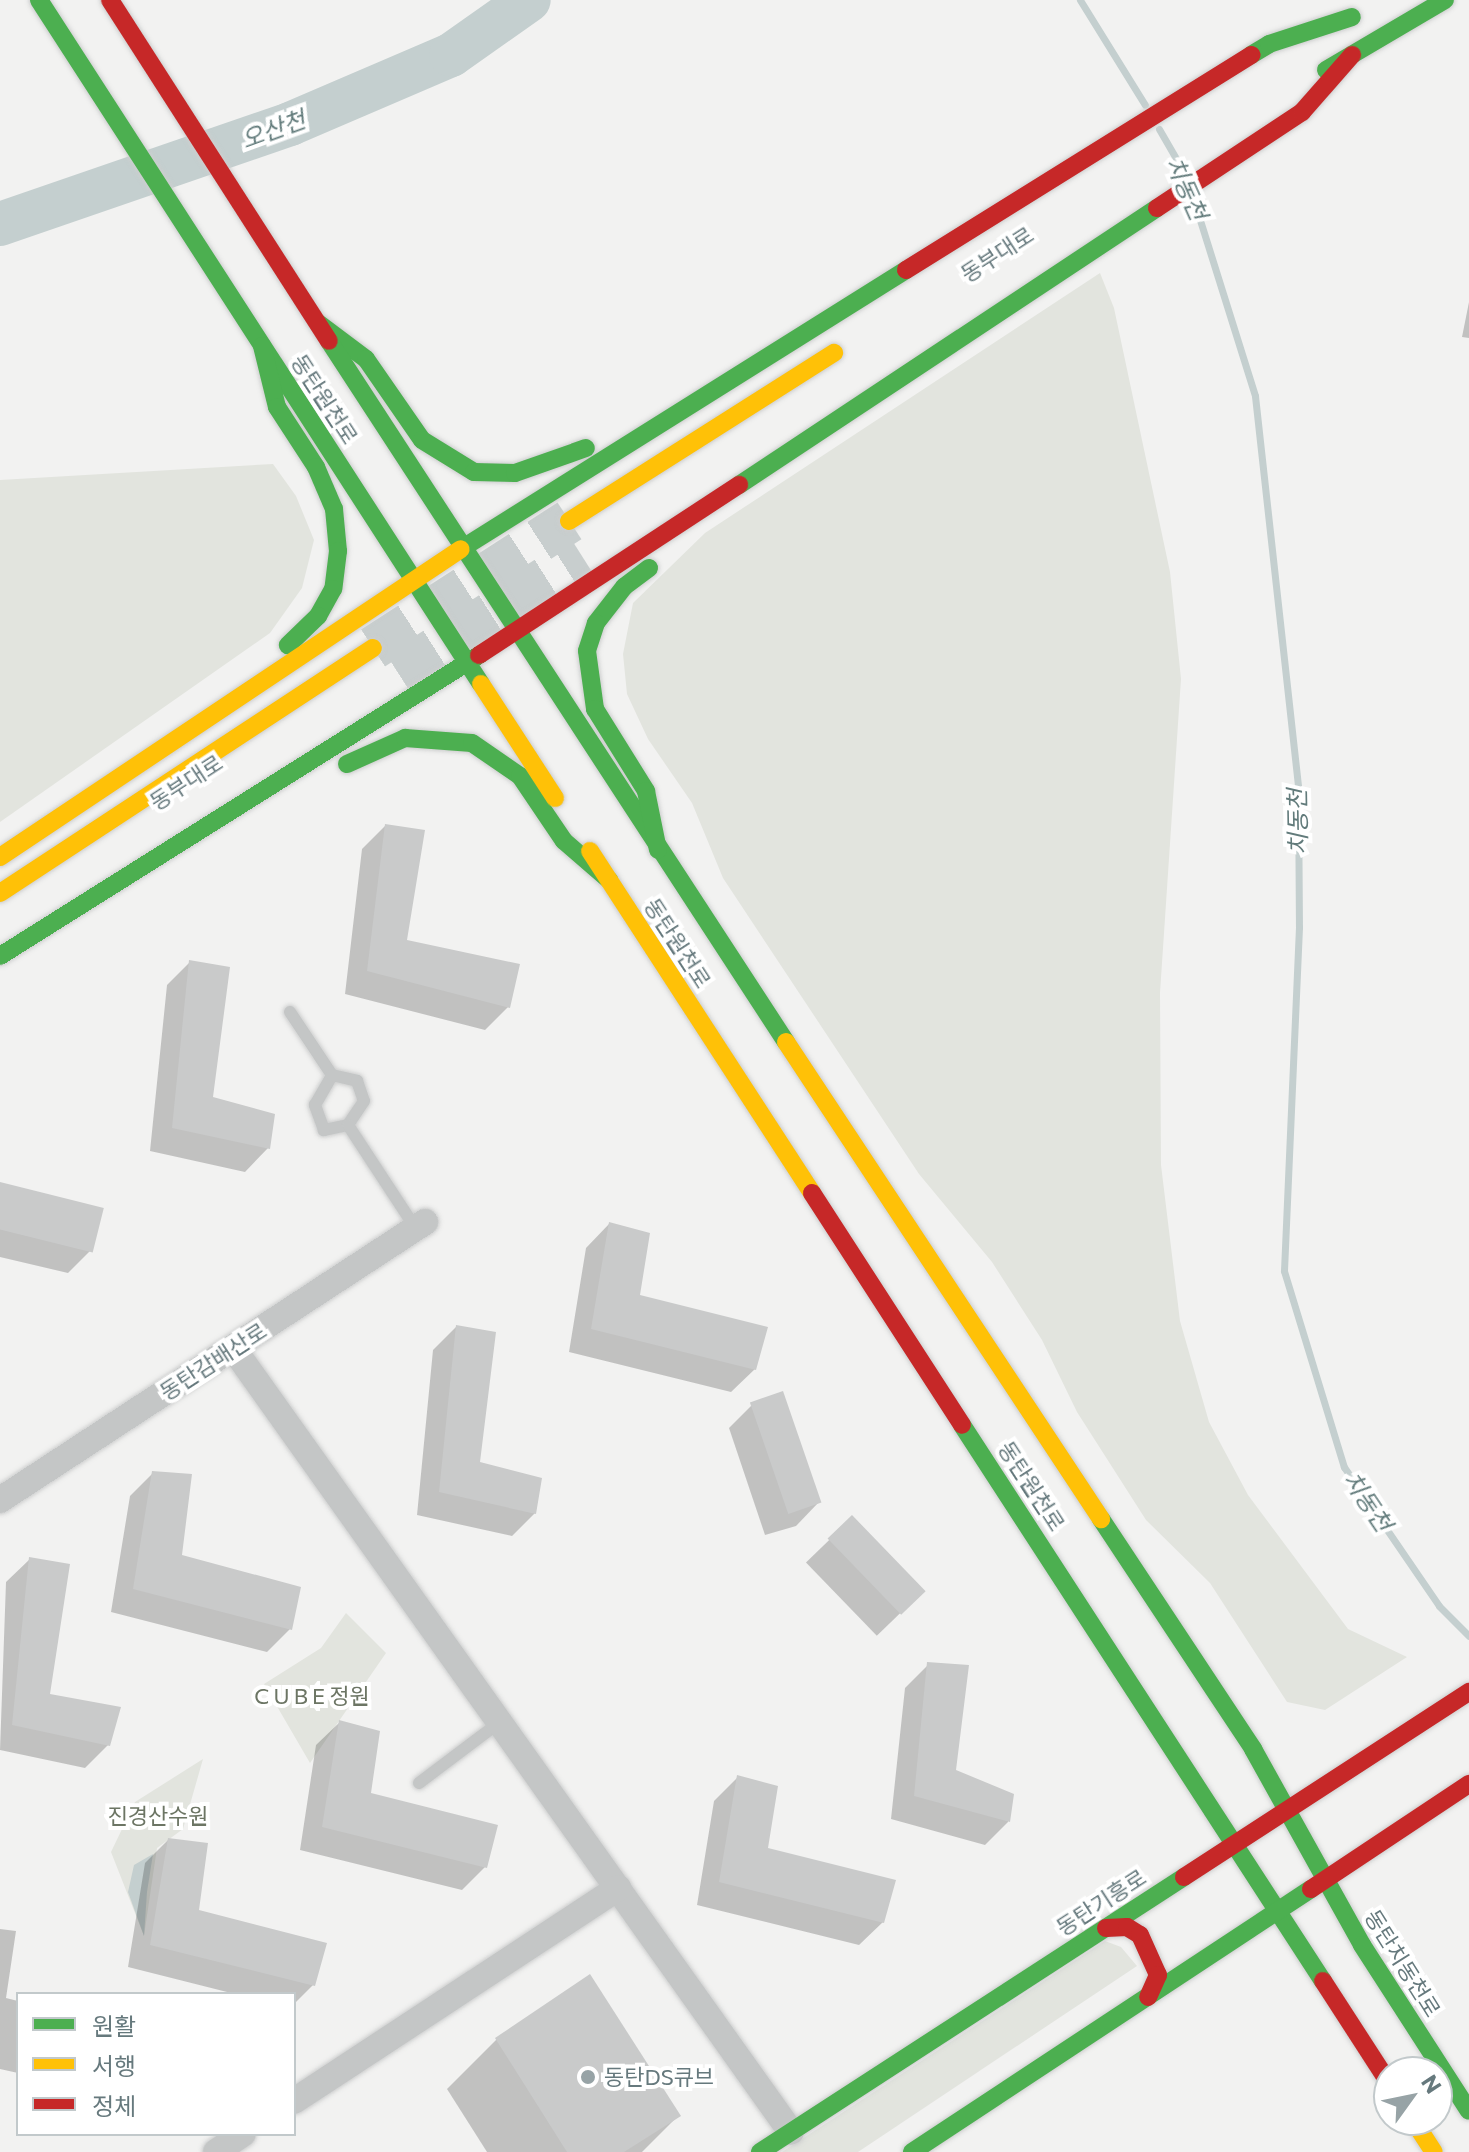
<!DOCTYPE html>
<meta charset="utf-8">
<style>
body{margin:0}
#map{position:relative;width:1469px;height:2152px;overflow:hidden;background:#f2f2f1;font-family:Commissioner,"Noto Sans KR",sans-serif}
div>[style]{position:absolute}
.green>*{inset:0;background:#e2e4de}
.water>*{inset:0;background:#c4cfcf}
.shadow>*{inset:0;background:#0003;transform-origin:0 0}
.stream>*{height:7px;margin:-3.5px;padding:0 3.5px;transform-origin:3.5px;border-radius:3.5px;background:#c4cfcf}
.river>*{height:44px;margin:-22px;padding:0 22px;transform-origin:22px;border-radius:22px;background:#c4cfcf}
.building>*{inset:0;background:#c9caca;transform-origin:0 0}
.highway-tunnel>*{height:44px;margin-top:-22px;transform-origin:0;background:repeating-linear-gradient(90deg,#c8cece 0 44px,transparent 0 66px)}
.roads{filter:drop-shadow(0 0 2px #cdcece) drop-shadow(0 0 2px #cdcece)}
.lane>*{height:12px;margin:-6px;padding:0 6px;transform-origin:6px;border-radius:6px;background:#c4c6c6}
.street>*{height:26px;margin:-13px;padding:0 13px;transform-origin:13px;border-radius:13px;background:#c4c6c6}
.fast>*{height:18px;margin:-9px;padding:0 9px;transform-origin:9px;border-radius:9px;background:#4caf50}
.slow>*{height:18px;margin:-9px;padding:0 9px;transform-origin:9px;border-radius:9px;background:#ffc107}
.jam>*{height:18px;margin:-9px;padding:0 9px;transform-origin:9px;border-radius:9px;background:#c62828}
.dots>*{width:22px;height:22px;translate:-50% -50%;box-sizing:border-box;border:4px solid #fff;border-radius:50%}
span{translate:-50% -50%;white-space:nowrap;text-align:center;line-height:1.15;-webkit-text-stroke:8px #fff;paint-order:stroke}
.street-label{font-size:22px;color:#66797d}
.park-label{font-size:22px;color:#6c7564}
.poi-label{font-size:22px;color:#66797d}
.left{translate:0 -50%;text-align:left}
.water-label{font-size:24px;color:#627b7b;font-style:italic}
.legend{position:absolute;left:16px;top:1992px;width:280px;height:144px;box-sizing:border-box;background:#fff;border:2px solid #c2c9cb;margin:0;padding:10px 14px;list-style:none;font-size:24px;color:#66797d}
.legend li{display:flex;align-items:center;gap:16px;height:40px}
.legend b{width:40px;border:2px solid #c2c9cb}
.north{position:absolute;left:1373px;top:2056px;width:80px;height:80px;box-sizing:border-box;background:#fff;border:2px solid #c2c9cb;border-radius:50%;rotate:57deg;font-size:22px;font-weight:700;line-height:32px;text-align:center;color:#66797d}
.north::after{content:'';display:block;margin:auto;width:28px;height:36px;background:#97a3a6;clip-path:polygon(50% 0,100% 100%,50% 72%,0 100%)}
</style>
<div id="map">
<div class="green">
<div style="clip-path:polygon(1100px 273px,1114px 308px,1170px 572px,1181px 679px,1160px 993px,1161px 1165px,1180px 1321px,1209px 1422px,1248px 1495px,1348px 1629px,1407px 1657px,1325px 1710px,1287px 1702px,1210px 1583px,1146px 1520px,1077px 1412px,1042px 1340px,992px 1262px,919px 1174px,723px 878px,692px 803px,648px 739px,627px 694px,623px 654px,633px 603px,705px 533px)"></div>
<div style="clip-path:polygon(273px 464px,296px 496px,314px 540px,302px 588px,270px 633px,0 822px,0 480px)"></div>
<div style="clip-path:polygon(346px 1613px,386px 1653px,310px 1763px,264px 1684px,321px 1648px)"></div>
<div style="clip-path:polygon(203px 1759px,183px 1829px,157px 1848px,144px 1936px,111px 1852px,135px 1802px)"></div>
<div style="clip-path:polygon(1105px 1941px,1121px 1947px,1137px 1966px,858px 2152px,782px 2152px)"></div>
</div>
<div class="water">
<div style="clip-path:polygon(153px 1854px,147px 1892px,144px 1936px,128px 1892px,134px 1865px)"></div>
</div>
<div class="shadow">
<div style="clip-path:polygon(1469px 302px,1469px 338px,1462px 337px)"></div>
<div style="clip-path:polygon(385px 826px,404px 942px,508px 1007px,485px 1030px,345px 994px,362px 849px)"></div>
<div style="clip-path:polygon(190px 962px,211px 1099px,268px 1148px,245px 1172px,150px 1151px,167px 985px)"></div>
<div style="clip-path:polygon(0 1184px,91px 1250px,68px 1273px,0 1257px)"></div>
<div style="clip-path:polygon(609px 1224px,638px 1296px,755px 1369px,731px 1392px,569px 1352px,586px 1248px)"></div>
<div style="clip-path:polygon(456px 1327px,477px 1463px,535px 1513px,512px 1536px,417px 1515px,433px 1350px)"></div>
<div style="clip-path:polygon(752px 1405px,819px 1502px,796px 1526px,765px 1535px,729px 1428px)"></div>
<div style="clip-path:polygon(153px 1473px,180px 1557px,290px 1629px,267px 1652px,111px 1612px,130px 1496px)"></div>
<div style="left:852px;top:1518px;width:102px;height:64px;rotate:46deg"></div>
<div style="clip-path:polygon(30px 1559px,48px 1695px,108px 1745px,85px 1768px,0 1750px,6px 1582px)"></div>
<div style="clip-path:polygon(928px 1665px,953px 1772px,1012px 1795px,1008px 1822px,985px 1845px,891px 1819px,905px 1688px)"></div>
<div style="clip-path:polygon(340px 1722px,368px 1794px,485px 1867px,462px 1890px,300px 1850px,316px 1745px)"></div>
<div style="clip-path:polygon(737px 1778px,766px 1849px,883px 1922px,859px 1945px,697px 1905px,714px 1801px)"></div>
<div style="clip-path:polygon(168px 1840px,197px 1912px,313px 1985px,294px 2004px,294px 1994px,235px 1994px,128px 1967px,145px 1863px)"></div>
<div style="clip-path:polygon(0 1929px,16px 1931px,6px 1998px,18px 2001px,18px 2073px,0 2069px)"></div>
<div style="clip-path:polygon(589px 1977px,679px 2115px,642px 2152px,487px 2152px,447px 2089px,496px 2040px)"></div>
</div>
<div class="stream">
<div style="left:1080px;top:0;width:123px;rotate:58.2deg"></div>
<div style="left:1159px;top:129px;width:52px;rotate:60deg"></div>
<div style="left:1194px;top:201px;width:204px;rotate:72.6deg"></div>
<div style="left:1255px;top:396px;width:393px;rotate:83.7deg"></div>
<div style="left:1298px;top:787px;width:140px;rotate:89.6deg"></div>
<div style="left:1299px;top:927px;width:344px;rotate:92.5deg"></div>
<div style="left:1284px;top:1271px;width:205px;rotate:73deg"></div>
<div style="left:1344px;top:1467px;width:168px;rotate:55.6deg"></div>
<div style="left:1439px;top:1606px;width:42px;rotate:45deg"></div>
</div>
<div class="river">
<div style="left:0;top:224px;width:307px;rotate:-19deg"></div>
<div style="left:290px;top:124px;width:175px;rotate:-23.2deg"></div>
<div style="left:451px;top:55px;width:95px;rotate:-35.2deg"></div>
</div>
<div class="building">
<div style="clip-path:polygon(385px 824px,425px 830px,407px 940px,520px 964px,510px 1008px,367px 971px)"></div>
<div style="clip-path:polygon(189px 960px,230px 967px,213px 1097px,275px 1114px,270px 1149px,172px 1128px)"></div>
<div style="left:0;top:1182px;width:107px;height:46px;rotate:14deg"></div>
<div style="clip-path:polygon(609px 1222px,650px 1233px,640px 1295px,768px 1327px,756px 1370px,591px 1329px)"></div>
<div style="clip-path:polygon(456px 1325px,496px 1332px,480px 1462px,542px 1478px,536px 1514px,439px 1492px)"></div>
<div style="left:783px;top:1391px;width:118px;height:35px;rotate:71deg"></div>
<div style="clip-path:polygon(152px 1471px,192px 1474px,182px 1555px,301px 1587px,292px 1630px,133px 1589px)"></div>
<div style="left:852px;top:1515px;width:106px;height:34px;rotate:46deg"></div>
<div style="clip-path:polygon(29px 1557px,70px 1564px,50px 1694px,121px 1707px,110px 1746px,12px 1725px)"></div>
<div style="clip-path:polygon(927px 1662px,969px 1665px,956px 1770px,1014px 1794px,1010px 1822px,914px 1796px)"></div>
<div style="clip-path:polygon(339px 1720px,380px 1731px,371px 1793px,498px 1825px,487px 1868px,322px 1827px)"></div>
<div style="clip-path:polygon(737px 1775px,778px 1786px,768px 1848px,896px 1880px,884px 1923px,719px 1882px)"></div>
<div style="clip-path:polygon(168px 1838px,208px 1843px,199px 1910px,327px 1943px,315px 1986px,150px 1945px)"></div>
<div style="clip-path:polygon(590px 1974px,681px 2116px,624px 2152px,567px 2152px,495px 2038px)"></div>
</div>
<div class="highway-tunnel">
<div style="left:373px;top:648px;width:234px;rotate:-32.9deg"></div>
<div style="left:398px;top:673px;width:218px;rotate:-32.5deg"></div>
</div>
<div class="roads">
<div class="lane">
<div style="left:290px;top:1012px;width:76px;rotate:56.3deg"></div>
<div style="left:348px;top:1125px;width:25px;rotate:168deg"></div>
<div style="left:324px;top:1130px;width:27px;rotate:-110deg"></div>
<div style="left:315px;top:1105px;width:34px;rotate:-60deg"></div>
<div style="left:332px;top:1075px;width:26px;rotate:13deg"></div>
<div style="left:357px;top:1081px;width:21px;rotate:71deg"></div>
<div style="left:364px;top:1101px;width:29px;rotate:124deg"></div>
<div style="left:348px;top:1125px;width:124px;rotate:56.8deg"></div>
<div style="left:419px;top:1783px;width:101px;rotate:-37deg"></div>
</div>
<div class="street">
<div style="left:233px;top:1348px;width:962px;rotate:54.56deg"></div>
<div style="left:0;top:1500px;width:508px;rotate:-33.19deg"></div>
<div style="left:294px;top:2101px;width:388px;rotate:-33.3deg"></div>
<div style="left:216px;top:2152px;width:32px;rotate:-34deg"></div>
</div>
<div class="fast">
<div style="left:39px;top:0;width:814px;rotate:57.13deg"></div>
<div style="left:1251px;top:55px;width:21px;rotate:-31deg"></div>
<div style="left:1269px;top:44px;width:87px;rotate:-18deg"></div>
<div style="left:1326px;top:70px;width:138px;rotate:-30.5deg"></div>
<div style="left:318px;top:323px;width:60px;rotate:36.9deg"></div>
<div style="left:366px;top:359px;width:98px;rotate:55.3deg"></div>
<div style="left:422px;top:440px;width:61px;rotate:31.6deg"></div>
<div style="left:474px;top:472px;width:41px;rotate:1.4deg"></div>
<div style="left:515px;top:473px;width:75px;rotate:-19.4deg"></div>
<div style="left:329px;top:341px;width:837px;rotate:56.9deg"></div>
<div style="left:262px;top:346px;width:63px;rotate:76.2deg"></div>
<div style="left:277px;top:407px;width:72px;rotate:57deg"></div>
<div style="left:316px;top:467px;width:46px;rotate:66.8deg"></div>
<div style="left:334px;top:509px;width:42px;rotate:84.6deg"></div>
<div style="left:338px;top:551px;width:38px;rotate:97deg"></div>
<div style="left:333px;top:589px;width:31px;rotate:119deg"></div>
<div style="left:318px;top:616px;width:42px;rotate:136deg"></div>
<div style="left:739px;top:485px;width:501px;rotate:-33.53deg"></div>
<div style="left:461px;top:549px;width:525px;rotate:-32.09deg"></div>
<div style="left:649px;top:568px;width:31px;rotate:143deg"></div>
<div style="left:624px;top:587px;width:46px;rotate:127.9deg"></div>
<div style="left:596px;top:623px;width:29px;rotate:108deg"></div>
<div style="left:587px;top:651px;width:59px;rotate:82.1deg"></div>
<div style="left:595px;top:709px;width:97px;rotate:58.1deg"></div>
<div style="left:646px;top:791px;width:60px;rotate:78.5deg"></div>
<div style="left:347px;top:764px;width:64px;rotate:-24.1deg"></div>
<div style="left:405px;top:738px;width:67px;rotate:4.3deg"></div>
<div style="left:472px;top:743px;width:58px;rotate:34.5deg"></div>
<div style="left:520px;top:776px;width:78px;rotate:55.9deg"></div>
<div style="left:564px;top:841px;width:60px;rotate:40.9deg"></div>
<div style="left:0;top:956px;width:566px;rotate:-32.14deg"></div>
<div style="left:962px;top:1425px;width:663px;rotate:57.01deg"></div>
<div style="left:1101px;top:1519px;width:276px;rotate:56.5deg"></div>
<div style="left:1253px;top:1749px;width:224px;rotate:60.9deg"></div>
<div style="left:1362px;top:1945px;width:197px;rotate:57.2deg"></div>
<div style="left:760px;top:2152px;width:505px;rotate:-32.97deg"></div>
<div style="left:912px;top:2152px;width:478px;rotate:-33.4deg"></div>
</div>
<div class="slow">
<div style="left:569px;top:521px;width:314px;rotate:-32.4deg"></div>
<div style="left:481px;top:684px;width:136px;rotate:57deg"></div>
<div style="left:590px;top:851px;width:408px;rotate:57deg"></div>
<div style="left:0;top:857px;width:554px;rotate:-33.75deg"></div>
<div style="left:0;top:893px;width:446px;rotate:-33.3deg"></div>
<div style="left:786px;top:1042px;width:572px;rotate:56.56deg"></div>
<div style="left:1413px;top:2120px;width:38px;rotate:57deg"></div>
</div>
<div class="jam">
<div style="left:110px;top:0;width:405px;rotate:57.3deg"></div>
<div style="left:1157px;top:208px;width:174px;rotate:-33.5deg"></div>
<div style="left:1302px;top:112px;width:76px;rotate:-48.7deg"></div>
<div style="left:906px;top:270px;width:407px;rotate:-31.9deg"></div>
<div style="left:479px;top:655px;width:311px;rotate:-33.2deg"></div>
<div style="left:812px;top:1193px;width:276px;rotate:57.1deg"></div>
<div style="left:1184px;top:1877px;width:340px;rotate:-33deg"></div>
<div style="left:1311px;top:1889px;width:190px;rotate:-33.6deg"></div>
<div style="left:1106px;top:1928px;width:21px;rotate:-3deg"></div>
<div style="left:1127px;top:1927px;width:15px;rotate:32deg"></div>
<div style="left:1140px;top:1935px;width:44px;rotate:65.8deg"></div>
<div style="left:1158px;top:1975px;width:24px;rotate:114deg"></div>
<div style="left:1323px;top:1981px;width:121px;rotate:57.1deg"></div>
</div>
</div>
<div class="dots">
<div style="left:588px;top:2077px;background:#97a3a6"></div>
</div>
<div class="street-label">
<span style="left:997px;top:254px;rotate:-33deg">동부대로</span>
<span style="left:325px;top:399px;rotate:57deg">동탄원천로</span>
<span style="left:186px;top:782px;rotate:-33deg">동부대로</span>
<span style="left:678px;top:943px;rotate:57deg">동탄원천로</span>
<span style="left:213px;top:1361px;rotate:-33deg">동탄감배산로</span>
<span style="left:1032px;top:1486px;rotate:57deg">동탄원천로</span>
<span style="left:1101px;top:1902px;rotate:-33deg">동탄기흥로</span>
<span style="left:1403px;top:1963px;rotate:58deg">동탄치동천로</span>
</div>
<div class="park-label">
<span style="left:312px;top:1696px">C U B E 정원</span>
<span style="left:158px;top:1816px">진경산수원</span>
</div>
<div class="poi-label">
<span class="left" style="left:604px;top:2077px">동탄DS큐브</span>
</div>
<div class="water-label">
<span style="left:273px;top:129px;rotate:-20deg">오산천</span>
<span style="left:1187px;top:188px;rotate:66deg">치동천</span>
<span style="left:1297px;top:822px;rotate:-91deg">치동천</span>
<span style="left:1368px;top:1501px;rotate:56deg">치동천</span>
</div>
<ul class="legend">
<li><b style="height:10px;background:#4caf50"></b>원활</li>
<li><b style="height:10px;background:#ffc107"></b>서행</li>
<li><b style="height:10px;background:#c62828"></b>정체</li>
</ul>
<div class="north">N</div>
</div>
